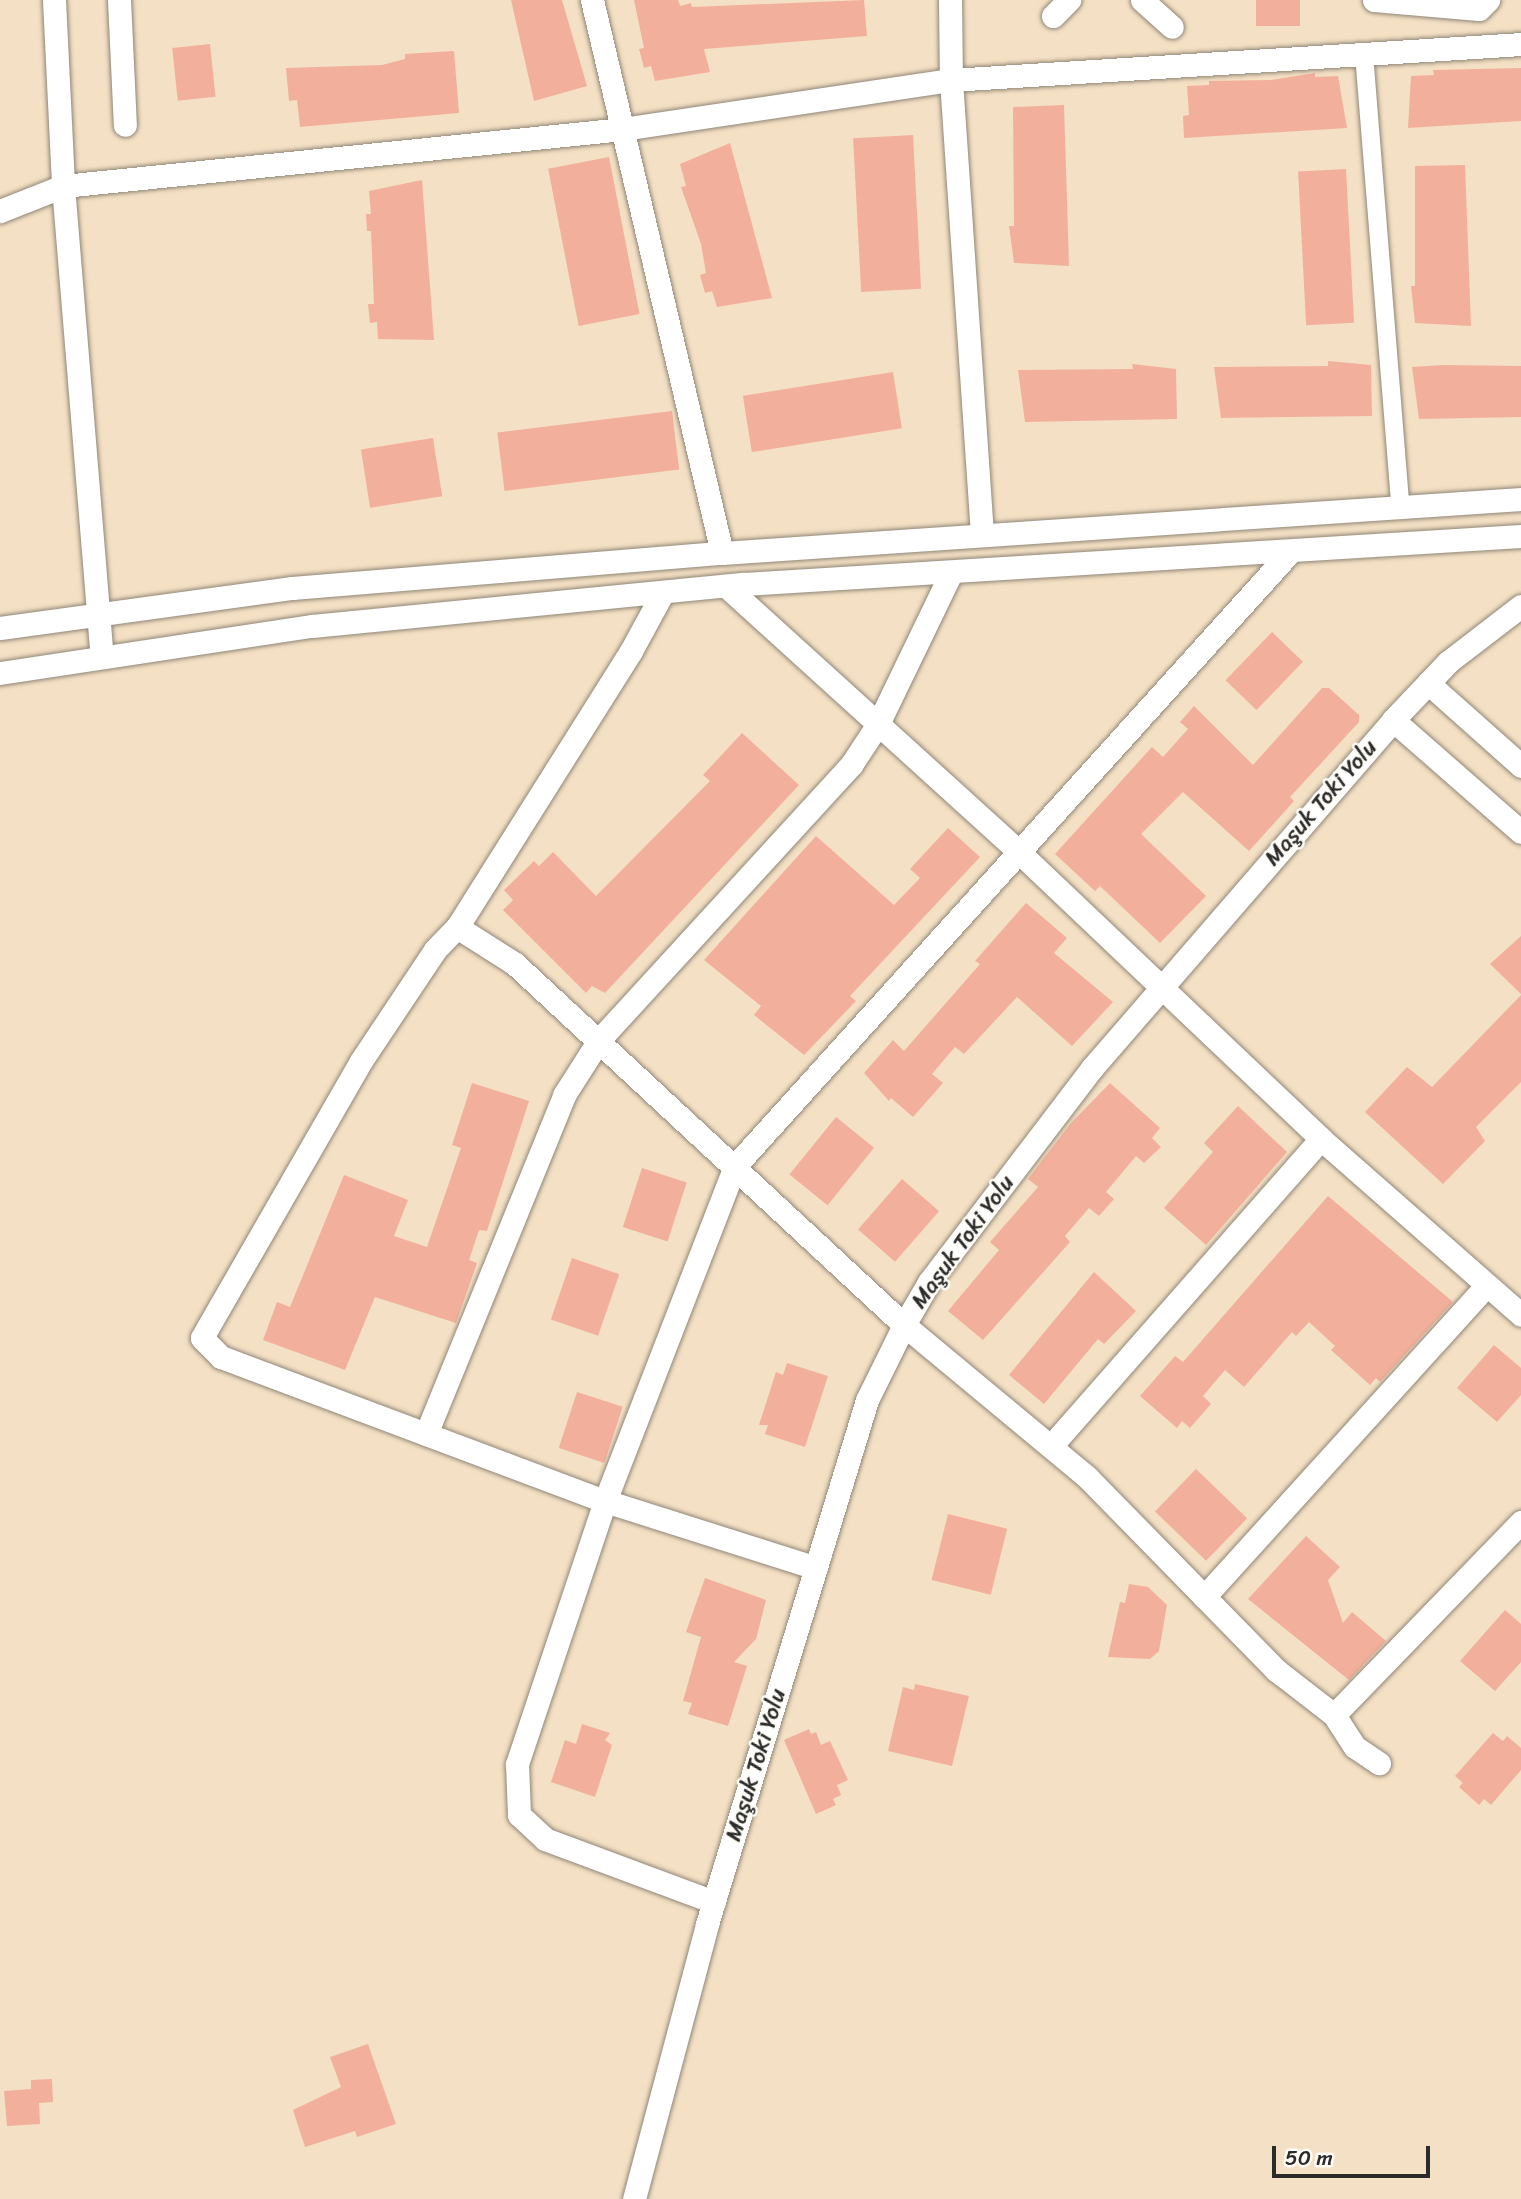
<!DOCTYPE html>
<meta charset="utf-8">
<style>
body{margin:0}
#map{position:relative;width:1521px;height:2199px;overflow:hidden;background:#f4e0c4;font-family:Sriracha,sans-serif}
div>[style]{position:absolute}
.building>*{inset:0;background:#f2b09c;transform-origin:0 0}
.roads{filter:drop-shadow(0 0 2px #908678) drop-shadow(0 0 2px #908678)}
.pedestrian>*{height:18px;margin:-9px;padding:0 9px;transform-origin:9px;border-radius:9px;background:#fff}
.minor>*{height:23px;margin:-11.5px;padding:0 11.5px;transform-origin:11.5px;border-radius:11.5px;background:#fff}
span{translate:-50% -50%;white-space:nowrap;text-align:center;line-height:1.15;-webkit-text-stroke:5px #fdfcf7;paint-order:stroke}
.street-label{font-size:23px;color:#2b2b2b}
.scale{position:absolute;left:1272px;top:2146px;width:158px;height:32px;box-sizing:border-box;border:4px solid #2b2b2b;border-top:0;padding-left:9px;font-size:21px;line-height:24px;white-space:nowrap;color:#2b2b2b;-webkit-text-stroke:5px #fdfcf7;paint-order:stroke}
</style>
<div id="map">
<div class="building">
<div style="clip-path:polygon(511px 0,562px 0,587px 86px,534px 101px)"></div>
<div style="clip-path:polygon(634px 0,678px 0,680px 6px,691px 3px,692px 7px,864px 0,867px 36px,704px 49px,710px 72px,655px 81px,651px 66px,644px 68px,639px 49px,644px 48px)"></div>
<div style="left:1256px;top:0;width:44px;height:26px"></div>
<div style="left:210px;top:44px;width:53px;height:38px;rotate:84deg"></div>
<div style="clip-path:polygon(454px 51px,459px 113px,300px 127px,297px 100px,289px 101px,286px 68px,382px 65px,405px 59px,405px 54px)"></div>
<div style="clip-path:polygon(1521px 68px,1521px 121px,1408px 128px,1411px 76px,1434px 75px,1433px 70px)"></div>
<div style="clip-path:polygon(1315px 73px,1315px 77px,1338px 76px,1347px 128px,1184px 138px,1183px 116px,1189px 115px,1187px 86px,1209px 85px,1209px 81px,1271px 80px)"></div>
<div style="clip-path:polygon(1064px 105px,1069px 266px,1014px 263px,1009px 226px,1014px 226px,1013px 107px)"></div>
<div style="left:913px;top:135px;width:154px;height:60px;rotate:87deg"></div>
<div style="clip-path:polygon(730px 143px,772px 298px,717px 307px,712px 291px,705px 293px,700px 275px,706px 273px,701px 244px,681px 187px,686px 186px,680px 164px)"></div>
<div style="left:609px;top:157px;width:160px;height:62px;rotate:79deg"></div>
<div style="clip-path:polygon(1465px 165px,1471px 326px,1415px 323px,1411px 286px,1415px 286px,1415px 166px)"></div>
<div style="left:1346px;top:169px;width:154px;height:48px;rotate:87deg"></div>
<div style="clip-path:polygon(422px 180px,434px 340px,378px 339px,377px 322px,370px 323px,368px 304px,374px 304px,371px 231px,367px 231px,366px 214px,371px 214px,369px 191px)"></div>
<div style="clip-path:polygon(1328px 361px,1371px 365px,1372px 416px,1221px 418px,1214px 367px,1328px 366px)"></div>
<div style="clip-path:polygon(1132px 364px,1176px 369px,1177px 419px,1025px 422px,1018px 370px,1133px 369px)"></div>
<div style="clip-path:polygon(1444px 365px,1521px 366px,1521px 417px,1419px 419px,1412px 367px)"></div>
<div style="left:893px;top:372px;width:57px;height:152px;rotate:81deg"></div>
<div style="left:672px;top:411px;width:59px;height:176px;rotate:83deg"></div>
<div style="left:433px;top:438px;width:59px;height:73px;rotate:81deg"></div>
<div style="left:1272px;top:632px;width:43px;height:67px;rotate:44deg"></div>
<div style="clip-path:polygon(1322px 688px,1329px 688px,1359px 715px,1359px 722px,1290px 797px,1294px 801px,1249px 851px,1183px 792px,1141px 834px,1206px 896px,1160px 943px,1100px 886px,1095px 891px,1055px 854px,1152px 747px,1163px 757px,1188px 729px,1180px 722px,1194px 706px,1253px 765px)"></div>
<div style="clip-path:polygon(742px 733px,799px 785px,605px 993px,592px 986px,586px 993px,503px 910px,513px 900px,504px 890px,534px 861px,539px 866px,553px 852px,596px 896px,710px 781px,703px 775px)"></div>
<div style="clip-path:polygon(948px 828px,980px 857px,850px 996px,856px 1001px,804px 1055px,754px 1015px,761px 1006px,704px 960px,816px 836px,894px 905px,920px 878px,910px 869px)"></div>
<div style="clip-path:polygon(1026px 903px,1067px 938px,1054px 953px,1113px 1002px,1072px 1046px,1017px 997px,964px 1054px,955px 1047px,932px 1074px,943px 1083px,913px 1117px,891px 1098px,889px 1101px,864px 1073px,893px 1040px,904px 1051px,980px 964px,975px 961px)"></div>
<div style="clip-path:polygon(1521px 936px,1521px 994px,1490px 964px)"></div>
<div style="clip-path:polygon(1521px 995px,1521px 1082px,1476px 1127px,1485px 1141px,1443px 1184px,1365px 1112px,1407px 1067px,1432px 1087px)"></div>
<div style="clip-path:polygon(472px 1083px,529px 1101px,487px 1231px,479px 1230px,469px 1260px,477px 1263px,456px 1323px,375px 1297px,345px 1370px,263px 1340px,277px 1302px,290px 1307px,344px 1175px,408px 1200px,394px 1236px,427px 1247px,461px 1148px,452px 1145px)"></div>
<div style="clip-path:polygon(1110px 1083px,1160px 1128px,1152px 1138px,1161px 1147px,1144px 1163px,1136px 1156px,1106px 1192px,1114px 1199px,1099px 1216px,1089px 1208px,1065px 1236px,1070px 1242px,983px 1340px,948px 1311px,999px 1250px,990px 1242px,1038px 1187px,1028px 1179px,1071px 1123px)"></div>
<div style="clip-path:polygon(1238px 1106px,1287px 1152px,1206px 1245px,1164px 1208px,1213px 1152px,1204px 1143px)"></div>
<div style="left:836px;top:1117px;width:49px;height:74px;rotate:39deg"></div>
<div style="left:642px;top:1168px;width:47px;height:62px;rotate:18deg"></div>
<div style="left:902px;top:1179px;width:49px;height:67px;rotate:41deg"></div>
<div style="clip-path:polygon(1328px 1196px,1453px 1302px,1380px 1382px,1376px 1378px,1370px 1385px,1331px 1350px,1335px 1346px,1309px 1322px,1296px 1336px,1292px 1332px,1244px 1387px,1225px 1370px,1203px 1396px,1211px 1404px,1190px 1428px,1182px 1421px,1177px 1428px,1140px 1396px,1175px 1356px,1183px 1362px)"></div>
<div style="left:572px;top:1258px;width:50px;height:65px;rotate:19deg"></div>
<div style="clip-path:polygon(1094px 1272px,1136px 1311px,1104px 1344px,1098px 1339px,1044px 1404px,1009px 1375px)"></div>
<div style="clip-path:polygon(1494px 1345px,1521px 1368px,1521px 1395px,1497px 1422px,1457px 1388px)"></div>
<div style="clip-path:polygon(787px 1363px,828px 1376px,805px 1447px,765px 1434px,768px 1425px,759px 1425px,776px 1372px,783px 1375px)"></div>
<div style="left:577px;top:1392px;width:48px;height:59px;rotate:18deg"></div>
<div style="left:1196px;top:1469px;width:71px;height:59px;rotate:44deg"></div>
<div style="left:948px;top:1514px;width:61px;height:68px;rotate:14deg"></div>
<div style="clip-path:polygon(1306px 1536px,1340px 1567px,1328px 1580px,1343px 1623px,1352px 1612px,1386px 1641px,1349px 1680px,1248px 1599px)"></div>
<div style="clip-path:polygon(705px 1578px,766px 1600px,756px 1639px,734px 1662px,747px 1666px,728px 1726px,688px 1714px,692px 1703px,683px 1701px,701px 1637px,686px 1632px)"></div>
<div style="clip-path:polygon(1129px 1584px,1148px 1587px,1167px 1605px,1159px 1651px,1150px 1659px,1108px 1657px,1120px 1602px,1125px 1603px)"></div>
<div style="clip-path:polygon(1505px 1610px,1521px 1624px,1521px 1662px,1495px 1691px,1460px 1661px)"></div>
<div style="clip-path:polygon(915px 1684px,969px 1696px,952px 1766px,888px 1751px,903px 1687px,914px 1690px)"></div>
<div style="clip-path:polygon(582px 1724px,610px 1733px,605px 1740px,612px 1745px,595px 1797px,551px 1782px,565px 1740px,576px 1744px)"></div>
<div style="clip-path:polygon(809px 1729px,811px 1734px,816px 1732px,821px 1745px,830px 1741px,848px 1780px,837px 1785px,841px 1795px,833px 1799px,836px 1805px,816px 1814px,784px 1740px)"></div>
<div style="clip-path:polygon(1493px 1733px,1503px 1741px,1507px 1736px,1521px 1748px,1521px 1770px,1491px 1805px,1484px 1799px,1479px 1805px,1459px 1787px,1463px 1783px,1455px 1776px)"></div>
<div style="clip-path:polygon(368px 2044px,396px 2124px,357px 2137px,355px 2131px,305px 2147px,293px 2110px,341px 2087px,330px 2057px)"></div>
<div style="clip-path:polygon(52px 2079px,53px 2102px,39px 2103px,40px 2124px,7px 2126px,4px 2091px,31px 2089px,31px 2080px)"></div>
</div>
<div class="roads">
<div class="pedestrian">
<div style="left:1364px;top:54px;width:453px;rotate:85.4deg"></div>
</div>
<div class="minor">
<div style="left:54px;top:0;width:186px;rotate:87.2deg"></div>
<div style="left:63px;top:186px;width:472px;rotate:85.3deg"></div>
<div style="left:119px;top:0;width:125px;rotate:87.3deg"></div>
<div style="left:592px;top:0;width:568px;rotate:76.77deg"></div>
<div style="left:950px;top:0;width:80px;rotate:89.3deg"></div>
<div style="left:951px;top:80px;width:456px;rotate:86.1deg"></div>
<div style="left:1142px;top:0;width:40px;rotate:42deg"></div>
<div style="left:1374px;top:0;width:105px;rotate:4.9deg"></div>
<div style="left:1479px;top:9px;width:13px;rotate:-45deg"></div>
<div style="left:1053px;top:16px;width:23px;rotate:-45deg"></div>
<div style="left:0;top:211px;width:68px;rotate:-21.6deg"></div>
<div style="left:63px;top:186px;width:563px;rotate:-5.81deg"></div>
<div style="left:623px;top:129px;width:332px;rotate:-8.5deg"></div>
<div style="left:951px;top:80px;width:571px;rotate:-3.61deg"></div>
<div style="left:726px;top:586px;width:397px;rotate:42.2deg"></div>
<div style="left:1020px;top:853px;width:415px;rotate:43.5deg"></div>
<div style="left:1321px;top:1139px;width:266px;rotate:41.3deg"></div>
<div style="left:663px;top:592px;width:67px;rotate:118.5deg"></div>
<div style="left:631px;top:651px;width:326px;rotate:122.2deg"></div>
<div style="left:457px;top:927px;width:32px;rotate:134deg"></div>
<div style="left:435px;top:950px;width:133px;rotate:123.7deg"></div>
<div style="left:361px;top:1061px;width:319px;rotate:119.9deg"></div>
<div style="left:202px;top:1338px;width:27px;rotate:45deg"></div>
<div style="left:221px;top:1357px;width:410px;rotate:20.6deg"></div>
<div style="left:605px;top:1501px;width:221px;rotate:17.6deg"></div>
<div style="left:0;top:628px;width:295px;rotate:-7.8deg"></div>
<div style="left:292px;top:588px;width:431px;rotate:-4.7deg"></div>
<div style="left:722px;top:553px;width:801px;rotate:-3.87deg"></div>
<div style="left:0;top:673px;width:316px;rotate:-8.6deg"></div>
<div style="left:312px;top:626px;width:434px;rotate:-5.6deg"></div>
<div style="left:744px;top:584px;width:778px;rotate:-3.54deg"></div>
<div style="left:1428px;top:683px;width:125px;rotate:41.7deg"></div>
<div style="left:1393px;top:720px;width:170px;rotate:41.2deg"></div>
<div style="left:457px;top:927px;width:69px;rotate:32.5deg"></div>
<div style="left:515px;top:964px;width:531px;rotate:42.86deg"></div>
<div style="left:904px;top:1325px;width:238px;rotate:39.7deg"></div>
<div style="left:1087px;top:1477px;width:270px;rotate:45.6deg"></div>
<div style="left:1276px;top:1670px;width:73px;rotate:37.8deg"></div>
<div style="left:1334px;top:1715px;width:38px;rotate:57deg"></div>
<div style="left:1355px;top:1747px;width:29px;rotate:34deg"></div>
<div style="left:426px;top:1434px;width:366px;rotate:-67.8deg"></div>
<div style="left:564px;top:1095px;width:65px;rotate:-57.5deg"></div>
<div style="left:599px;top:1040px;width:373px;rotate:-47.5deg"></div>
<div style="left:851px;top:765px;width:49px;rotate:-56.6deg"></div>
<div style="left:878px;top:724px;width:168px;rotate:-64.2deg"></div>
<div style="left:1051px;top:1446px;width:409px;rotate:-48.7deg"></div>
<div style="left:1204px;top:1597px;width:421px;rotate:-47.8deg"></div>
<div style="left:1334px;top:1715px;width:269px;rotate:-45.9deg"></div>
<div style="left:714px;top:1902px;width:180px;rotate:-159.6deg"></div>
<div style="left:545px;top:1839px;width:35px;rotate:-137deg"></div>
<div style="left:519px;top:1815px;width:51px;rotate:-92.2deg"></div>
<div style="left:517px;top:1764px;width:277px;rotate:-71.5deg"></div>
<div style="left:605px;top:1501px;width:359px;rotate:-68.8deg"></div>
<div style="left:735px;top:1166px;width:828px;rotate:-47.89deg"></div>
<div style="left:634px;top:2199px;width:285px;rotate:-75.1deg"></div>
<div style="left:707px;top:1924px;width:548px;rotate:-73.02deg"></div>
<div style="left:867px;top:1400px;width:84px;rotate:-63.7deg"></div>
<div style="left:904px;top:1325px;width:50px;rotate:-59.8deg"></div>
<div style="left:929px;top:1282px;width:269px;rotate:-52.7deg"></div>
<div style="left:1092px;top:1068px;width:460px;rotate:-49.1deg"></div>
<div style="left:1393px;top:720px;width:80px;rotate:-46.5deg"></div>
<div style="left:1448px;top:662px;width:92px;rotate:-37.5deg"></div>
</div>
</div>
<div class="street-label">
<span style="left:1321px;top:803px;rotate:-49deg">Maşuk Toki Yolu</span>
<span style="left:963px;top:1242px;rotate:-54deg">Maşuk Toki Yolu</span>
<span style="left:756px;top:1765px;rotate:-73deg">Maşuk Toki Yolu</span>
</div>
<div class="scale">50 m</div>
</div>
